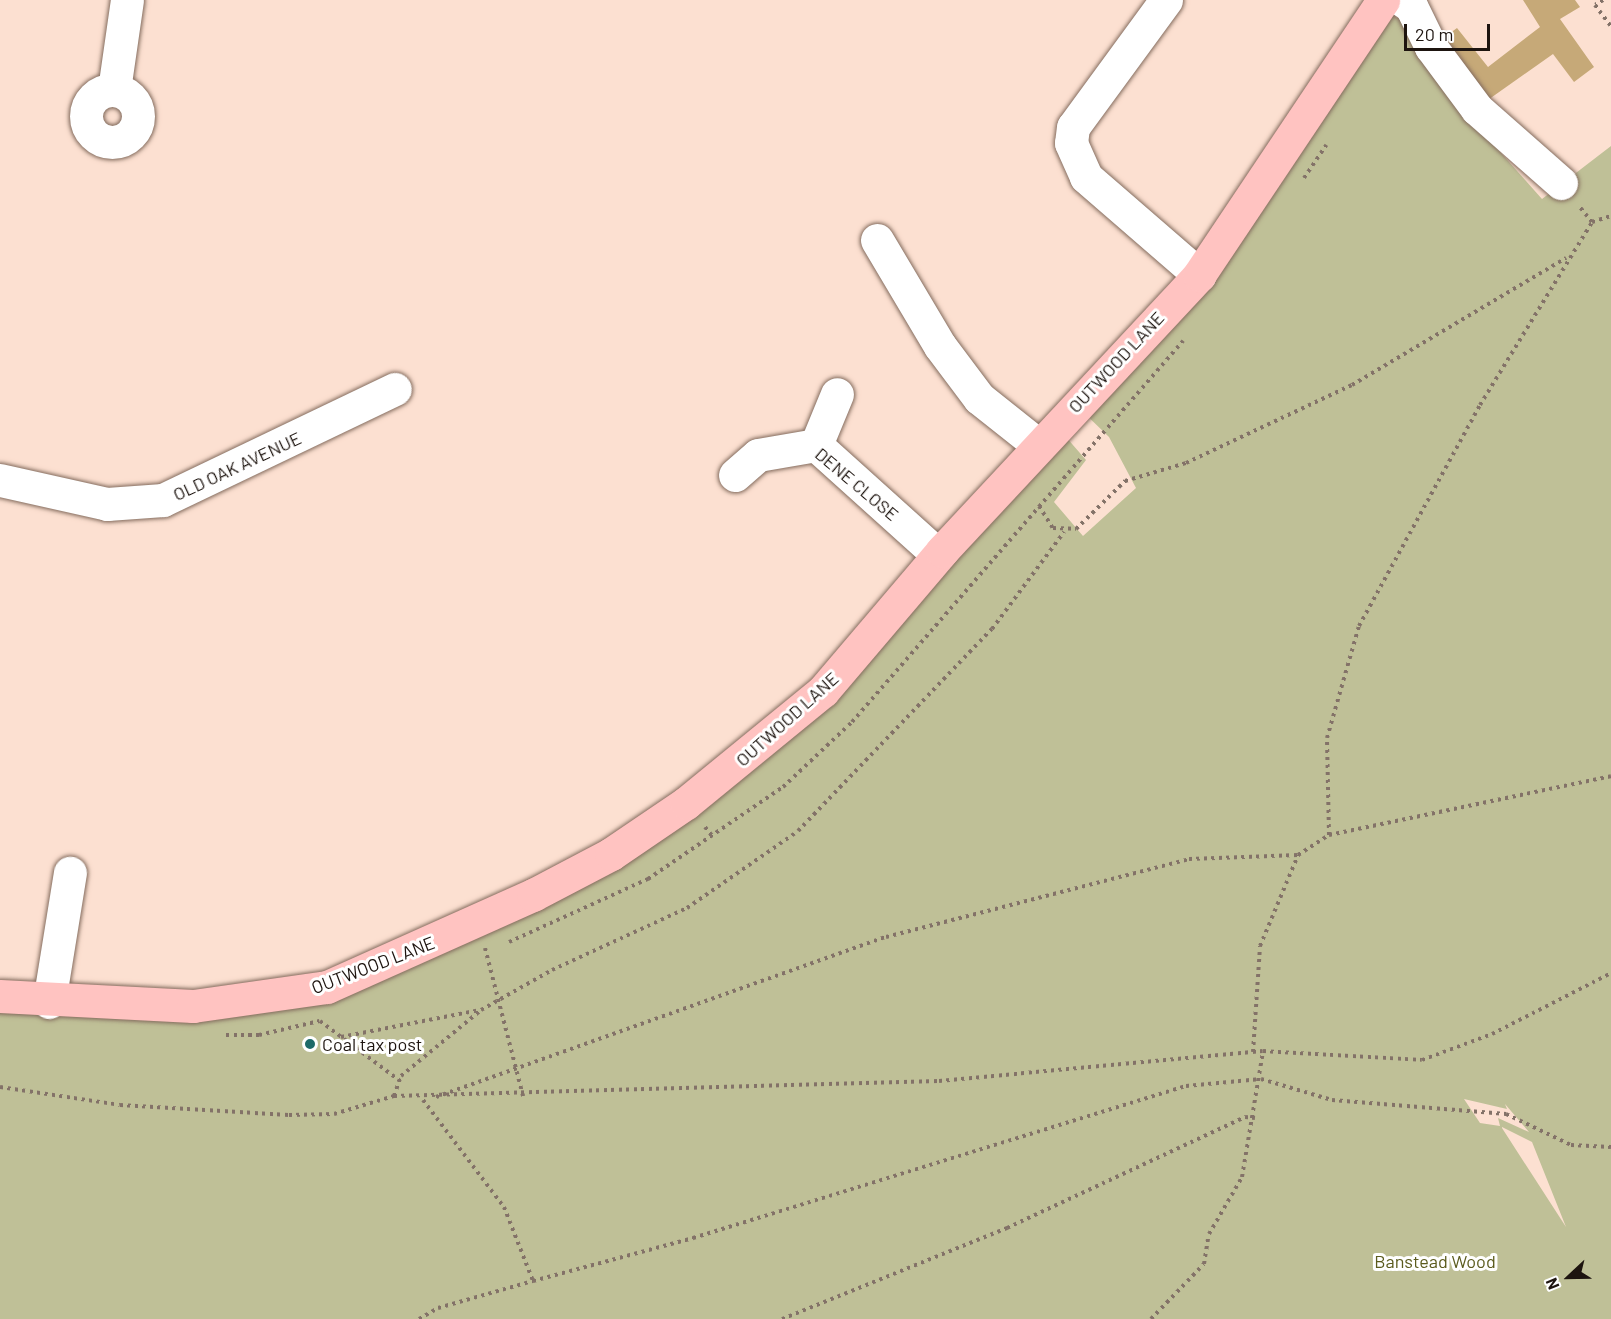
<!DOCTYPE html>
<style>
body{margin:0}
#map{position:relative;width:1611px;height:1319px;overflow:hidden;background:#fce0d1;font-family:Barlow,sans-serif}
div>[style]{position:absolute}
.green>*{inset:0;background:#bfc097}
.building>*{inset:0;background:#c6a978}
.path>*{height:4px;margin-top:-2px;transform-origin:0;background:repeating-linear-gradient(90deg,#837268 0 3px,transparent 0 7.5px)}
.roads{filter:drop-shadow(0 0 2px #846c5e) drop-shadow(0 0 2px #846c5e)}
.minor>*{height:33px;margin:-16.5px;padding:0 16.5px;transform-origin:16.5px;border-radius:16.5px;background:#fff}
.minor>.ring{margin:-16.5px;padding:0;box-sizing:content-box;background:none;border:33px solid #fff;border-radius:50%}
.major>*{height:33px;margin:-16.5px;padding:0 16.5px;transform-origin:16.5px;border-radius:16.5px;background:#ffc3c1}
.dots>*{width:16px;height:16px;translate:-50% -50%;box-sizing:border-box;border:3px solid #fff;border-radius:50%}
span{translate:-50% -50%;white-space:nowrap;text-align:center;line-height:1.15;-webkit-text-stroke:6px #fff;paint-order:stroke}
.street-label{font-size:18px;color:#1d140f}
.poi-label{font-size:18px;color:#1d140f}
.left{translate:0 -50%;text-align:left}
.park-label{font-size:18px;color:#5b5b1d}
.north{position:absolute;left:1539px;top:1247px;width:60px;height:60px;-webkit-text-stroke:4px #fff;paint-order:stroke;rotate:248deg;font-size:16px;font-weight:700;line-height:24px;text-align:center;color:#1d140f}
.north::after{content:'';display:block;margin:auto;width:21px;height:27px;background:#1d140f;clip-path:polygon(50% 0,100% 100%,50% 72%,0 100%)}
.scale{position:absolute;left:1404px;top:24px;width:86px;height:27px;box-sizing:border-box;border:3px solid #1d140f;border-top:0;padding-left:8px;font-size:18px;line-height:21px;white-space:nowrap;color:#1d140f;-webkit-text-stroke:4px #fff;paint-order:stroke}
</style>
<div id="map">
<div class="green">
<div style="clip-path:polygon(evenodd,1378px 8px,1409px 24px,1468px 116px,1542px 199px,1611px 146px,1611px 1319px,0 1319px,0 996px,193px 1006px,432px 943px,757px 749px,1059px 429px,1086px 460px,1054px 502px,1083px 536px,1136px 488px,1109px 437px,1077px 406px,1199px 275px,1378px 8px,1464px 1099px,1507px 1109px,1505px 1104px,1529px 1132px,1498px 1118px,1500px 1126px,1480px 1123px,1464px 1099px,1378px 8px,1502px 1127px,1532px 1142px,1566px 1227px,1502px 1128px,1502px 1127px)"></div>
</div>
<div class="building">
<div style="clip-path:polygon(1523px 0,1575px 0,1580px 7px,1560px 19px,1594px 67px,1574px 82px,1553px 54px,1485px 102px,1438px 42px,1457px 28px,1488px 67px,1540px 27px)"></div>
</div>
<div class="path">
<div style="left:1603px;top:0;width:9px;rotate:148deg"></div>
<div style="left:1595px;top:5px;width:26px;rotate:53deg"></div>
<div style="left:1304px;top:178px;width:40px;rotate:-56deg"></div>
<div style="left:1592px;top:222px;width:20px;rotate:-18deg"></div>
<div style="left:1039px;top:506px;width:26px;rotate:58deg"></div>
<div style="left:1053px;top:528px;width:23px;rotate:2deg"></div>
<div style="left:1076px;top:529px;width:69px;rotate:-44.4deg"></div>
<div style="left:1125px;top:481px;width:64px;rotate:-16.4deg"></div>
<div style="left:1186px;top:463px;width:183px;rotate:-25.2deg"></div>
<div style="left:1352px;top:385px;width:249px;rotate:-30.7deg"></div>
<div style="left:705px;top:827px;width:14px;rotate:51deg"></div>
<div style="left:1329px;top:835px;width:288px;rotate:-11.8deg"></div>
<div style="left:509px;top:942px;width:153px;rotate:-24.4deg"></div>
<div style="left:648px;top:879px;width:163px;rotate:-34.3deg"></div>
<div style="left:783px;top:787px;width:95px;rotate:-43.3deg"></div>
<div style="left:852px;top:722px;width:505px;rotate:-49.02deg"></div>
<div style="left:485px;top:948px;width:153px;rotate:75.6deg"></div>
<div style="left:320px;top:1021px;width:99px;rotate:36.8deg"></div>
<div style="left:226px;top:1035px;width:33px"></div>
<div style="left:259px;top:1035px;width:62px;rotate:-13.1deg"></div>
<div style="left:341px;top:1037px;width:142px;rotate:-11deg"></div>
<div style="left:1253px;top:1052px;width:106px;rotate:-86.2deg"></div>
<div style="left:1260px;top:946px;width:99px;rotate:-67.3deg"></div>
<div style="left:0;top:1087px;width:121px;rotate:8.5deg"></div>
<div style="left:120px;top:1105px;width:169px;rotate:3.4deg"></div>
<div style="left:289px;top:1115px;width:45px;rotate:-1.3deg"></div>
<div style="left:334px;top:1114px;width:63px;rotate:-16.7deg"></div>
<div style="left:394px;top:1096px;width:545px;rotate:-1.58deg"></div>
<div style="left:939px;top:1081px;width:325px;rotate:-5.3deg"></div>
<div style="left:1263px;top:1051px;width:159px;rotate:3.2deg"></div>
<div style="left:1422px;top:1060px;width:75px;rotate:-20.4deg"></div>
<div style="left:1492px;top:1034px;width:134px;rotate:-27.1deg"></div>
<div style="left:394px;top:1096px;width:21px;rotate:-71deg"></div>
<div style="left:401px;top:1076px;width:104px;rotate:-39.5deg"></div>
<div style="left:481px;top:1010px;width:81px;rotate:-29.4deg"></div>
<div style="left:552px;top:970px;width:149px;rotate:-24.7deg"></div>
<div style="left:687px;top:908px;width:135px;rotate:-34.7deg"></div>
<div style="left:798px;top:831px;width:280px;rotate:-46.2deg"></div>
<div style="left:992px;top:629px;width:121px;rotate:-53.4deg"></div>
<div style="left:436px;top:1097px;width:478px;rotate:-19.6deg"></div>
<div style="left:886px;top:937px;width:313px;rotate:-14.4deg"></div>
<div style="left:1189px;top:859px;width:109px;rotate:-2.1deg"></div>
<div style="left:1298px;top:855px;width:37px;rotate:-33deg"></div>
<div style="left:1329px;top:835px;width:97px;rotate:-91.2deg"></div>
<div style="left:1327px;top:738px;width:116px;rotate:-74.1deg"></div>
<div style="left:1359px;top:626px;width:252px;rotate:-61.3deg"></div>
<div style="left:1480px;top:405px;width:215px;rotate:-58.5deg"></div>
<div style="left:1592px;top:222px;width:21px;rotate:-129deg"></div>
<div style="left:423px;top:1100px;width:134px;rotate:52.9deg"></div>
<div style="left:504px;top:1207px;width:79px;rotate:68.6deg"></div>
<div style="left:533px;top:1281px;width:166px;rotate:-15deg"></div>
<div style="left:693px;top:1238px;width:516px;rotate:-17.14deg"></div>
<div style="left:1186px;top:1086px;width:75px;rotate:-5.3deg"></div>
<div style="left:1261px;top:1079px;width:74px;rotate:16.5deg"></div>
<div style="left:1332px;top:1100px;width:175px;rotate:4.6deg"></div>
<div style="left:1506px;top:1114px;width:72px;rotate:25.5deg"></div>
<div style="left:1571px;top:1145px;width:40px;rotate:2.9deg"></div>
<div style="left:419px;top:1319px;width:22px;rotate:-30deg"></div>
<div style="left:438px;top:1308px;width:99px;rotate:-15.9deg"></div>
<div style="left:782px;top:1319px;width:243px;rotate:-22deg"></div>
<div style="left:1007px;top:1228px;width:263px;rotate:-25deg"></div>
<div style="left:1245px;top:1117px;width:10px;rotate:6deg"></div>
<div style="left:1151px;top:1319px;width:76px;rotate:-46.1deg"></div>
<div style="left:1204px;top:1264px;width:30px;rotate:-81deg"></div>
<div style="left:1209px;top:1234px;width:66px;rotate:-59.9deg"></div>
<div style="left:1242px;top:1177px;width:128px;rotate:-80.5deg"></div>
</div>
<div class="roads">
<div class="minor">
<div style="left:1166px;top:0;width:157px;rotate:126.2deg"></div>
<div style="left:1073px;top:127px;width:16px;rotate:97deg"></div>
<div style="left:1071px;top:143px;width:37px;rotate:66deg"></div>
<div style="left:1086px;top:177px;width:150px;rotate:40.9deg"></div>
<div style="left:1402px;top:0;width:11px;rotate:34deg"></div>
<div style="left:1411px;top:6px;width:46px;rotate:64deg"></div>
<div style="left:1431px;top:47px;width:77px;rotate:53.4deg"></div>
<div style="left:1477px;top:109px;width:112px;rotate:41.4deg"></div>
<div class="ring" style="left:86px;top:90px;width:19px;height:19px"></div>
<div style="left:114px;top:90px;width:91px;rotate:-81.8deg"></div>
<div style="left:877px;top:240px;width:123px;rotate:59.3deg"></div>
<div style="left:940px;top:346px;width:65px;rotate:53.1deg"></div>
<div style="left:979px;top:398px;width:75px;rotate:38.5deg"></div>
<div style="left:816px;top:445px;width:55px;rotate:-67.6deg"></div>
<div style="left:735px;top:475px;width:30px;rotate:-41deg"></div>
<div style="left:758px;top:455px;width:59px;rotate:-9.8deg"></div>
<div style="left:816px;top:445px;width:164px;rotate:42deg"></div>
<div style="left:0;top:480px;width:110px;rotate:12.6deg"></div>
<div style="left:107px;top:504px;width:56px;rotate:-4.1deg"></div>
<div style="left:163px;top:500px;width:257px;rotate:-25.6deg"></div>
<div style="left:49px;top:1002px;width:131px;rotate:-80.8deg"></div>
</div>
<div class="major">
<div style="left:0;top:996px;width:193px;rotate:3deg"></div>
<div style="left:193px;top:1006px;width:135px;rotate:-8.1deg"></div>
<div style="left:327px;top:987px;width:226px;rotate:-24.1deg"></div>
<div style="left:533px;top:895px;width:88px;rotate:-27.7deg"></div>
<div style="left:611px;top:854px;width:91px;rotate:-34.2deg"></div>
<div style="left:686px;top:803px;width:177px;rotate:-39.3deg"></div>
<div style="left:823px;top:691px;width:184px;rotate:-49.6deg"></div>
<div style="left:942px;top:551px;width:377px;rotate:-47deg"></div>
<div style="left:1199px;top:275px;width:331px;rotate:-56.2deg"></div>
</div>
</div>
<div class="dots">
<div style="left:310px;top:1044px;background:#1d6a69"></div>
</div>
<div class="street-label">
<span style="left:1116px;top:362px;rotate:-47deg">OUTWOOD LANE</span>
<span style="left:237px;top:466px;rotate:-25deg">OLD OAK AVENUE</span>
<span style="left:857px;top:484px;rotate:40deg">DENE CLOSE</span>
<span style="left:787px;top:719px;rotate:-42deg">OUTWOOD LANE</span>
<span style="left:373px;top:965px;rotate:-21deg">OUTWOOD LANE</span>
</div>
<div class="poi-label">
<span class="left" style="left:322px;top:1044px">Coal tax post</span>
</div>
<div class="park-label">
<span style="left:1435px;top:1261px">Banstead Wood</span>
</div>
<div class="north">N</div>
<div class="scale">20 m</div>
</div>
